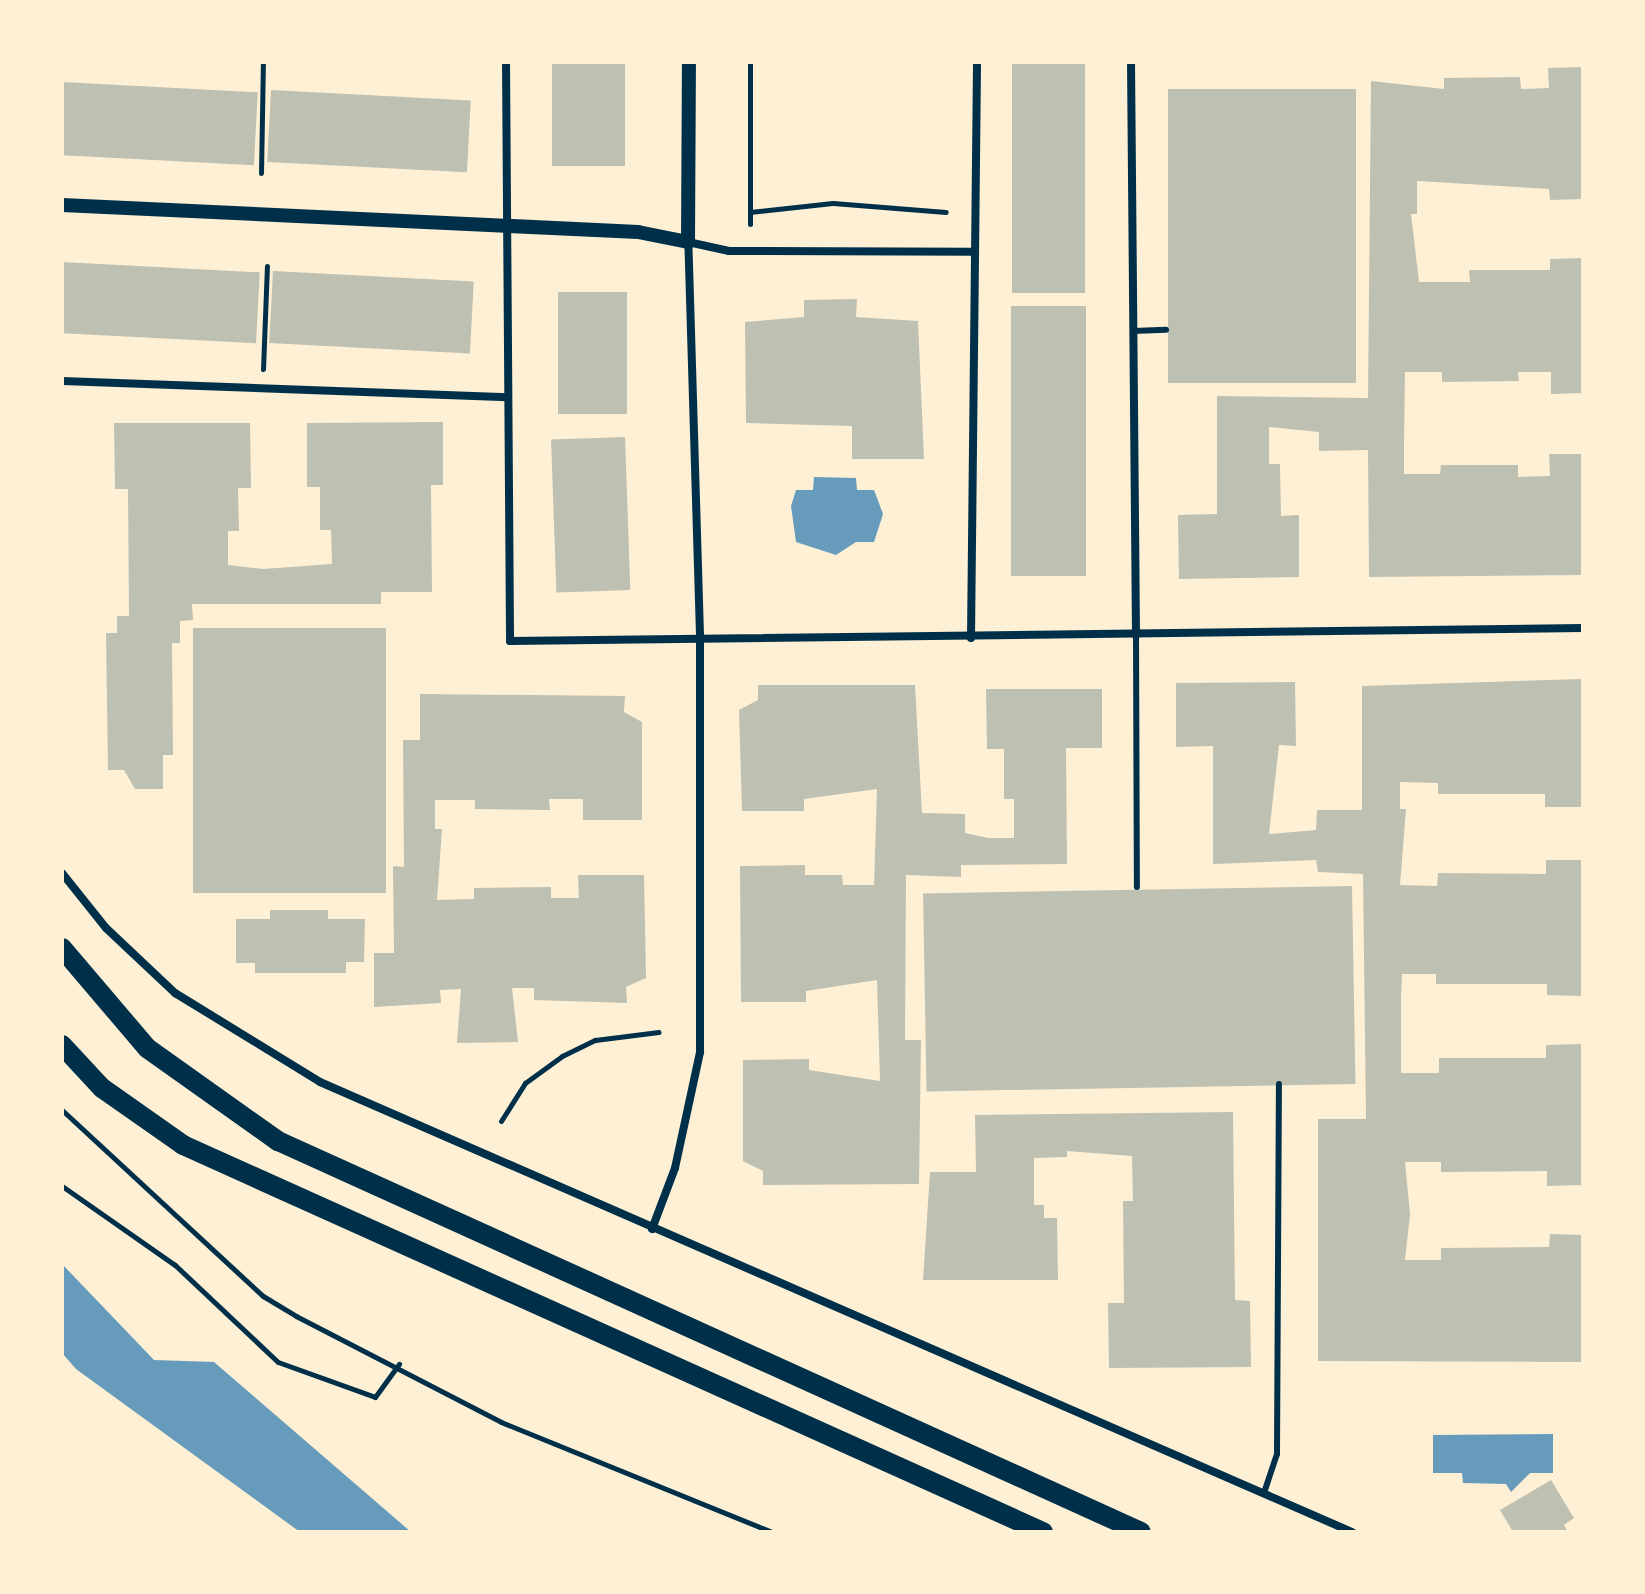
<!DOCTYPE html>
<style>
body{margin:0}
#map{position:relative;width:1645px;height:1594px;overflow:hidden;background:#fdf0d5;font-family:Montserrat,sans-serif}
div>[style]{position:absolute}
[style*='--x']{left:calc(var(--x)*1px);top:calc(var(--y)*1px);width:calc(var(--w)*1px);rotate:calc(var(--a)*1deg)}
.water>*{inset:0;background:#669bbc}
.building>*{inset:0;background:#bec0b2;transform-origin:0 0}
.path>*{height:5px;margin:-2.5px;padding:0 2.5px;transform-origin:2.5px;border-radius:2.5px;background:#003049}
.service>*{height:6px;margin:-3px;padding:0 3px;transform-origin:3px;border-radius:3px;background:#003049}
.minor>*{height:8px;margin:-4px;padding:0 4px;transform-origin:4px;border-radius:4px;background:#003049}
.tertiary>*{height:14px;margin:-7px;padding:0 7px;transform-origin:7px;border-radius:7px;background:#003049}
.primary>*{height:20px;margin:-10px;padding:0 10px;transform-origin:10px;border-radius:10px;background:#003049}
span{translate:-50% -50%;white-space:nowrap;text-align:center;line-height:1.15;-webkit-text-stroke:7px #fdf0d5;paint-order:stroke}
.frame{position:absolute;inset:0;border:64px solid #fdf0d5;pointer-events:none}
</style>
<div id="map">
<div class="water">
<i style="clip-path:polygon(814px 477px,856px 478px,857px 490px,874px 490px,883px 514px,874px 542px,856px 542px,836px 555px,796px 542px,791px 506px,796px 490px,813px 490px)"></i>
<i style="clip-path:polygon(62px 1264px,154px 1360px,214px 1362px,411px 1532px,300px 1532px,76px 1369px,62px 1353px)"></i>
<i style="clip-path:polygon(1553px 1434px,1553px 1473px,1530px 1473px,1511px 1492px,1506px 1484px,1463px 1483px,1462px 1473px,1433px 1473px,1433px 1435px)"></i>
</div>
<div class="building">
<i style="left:552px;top:62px;width:73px;height:104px"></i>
<i style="left:1012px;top:62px;width:73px;height:231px"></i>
<i style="clip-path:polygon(1583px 67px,1583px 199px,1550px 200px,1549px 189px,1417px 181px,1417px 214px,1411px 214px,1419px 282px,1470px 282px,1469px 270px,1550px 270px,1550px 259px,1583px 258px,1583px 393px,1551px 394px,1551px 372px,1518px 372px,1519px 381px,1442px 382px,1442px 372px,1405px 372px,1404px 446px,1404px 474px,1440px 474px,1441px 465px,1518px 465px,1518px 477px,1550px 476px,1549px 454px,1583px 454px,1583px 575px,1369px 577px,1368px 450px,1319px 451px,1319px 432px,1269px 427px,1269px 464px,1280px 464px,1281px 516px,1299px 515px,1299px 577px,1179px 579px,1178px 515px,1217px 514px,1217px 396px,1368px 398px,1371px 81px,1444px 89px,1444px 78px,1520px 77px,1521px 89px,1549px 88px,1548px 68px)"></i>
<i style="left:62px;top:82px;width:196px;height:73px;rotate:3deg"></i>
<i style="left:1356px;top:89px;width:294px;height:188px;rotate:90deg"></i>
<i style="left:271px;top:90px;width:200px;height:72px;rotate:3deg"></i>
<i style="left:62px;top:262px;width:198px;height:71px;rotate:3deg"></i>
<i style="left:273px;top:271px;width:201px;height:72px;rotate:3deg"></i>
<i style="left:627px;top:292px;width:122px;height:69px;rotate:90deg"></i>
<i style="clip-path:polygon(857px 299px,856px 317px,918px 321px,924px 459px,852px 459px,852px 426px,746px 423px,745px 322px,804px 317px,804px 300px)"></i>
<i style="left:1011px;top:306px;width:75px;height:270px"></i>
<i style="clip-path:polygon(443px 422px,443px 485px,431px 485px,432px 592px,381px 592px,381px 604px,192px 604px,193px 620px,180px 621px,180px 643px,172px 643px,173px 755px,163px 755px,163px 789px,135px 789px,124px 770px,108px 770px,106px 633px,117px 633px,117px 616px,129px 616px,128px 489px,115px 489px,114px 423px,250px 423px,251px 488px,238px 488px,239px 531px,228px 531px,228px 565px,263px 569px,332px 564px,331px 530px,320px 530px,320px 487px,307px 487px,307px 423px)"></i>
<i style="left:625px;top:437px;width:153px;height:74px;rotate:88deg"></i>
<i style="left:193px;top:628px;width:193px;height:265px"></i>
<i style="clip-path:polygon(1583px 679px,1583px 807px,1545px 807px,1545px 794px,1438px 794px,1438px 783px,1400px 782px,1400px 809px,1406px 809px,1400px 885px,1437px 886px,1438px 873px,1546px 874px,1546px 860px,1583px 860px,1583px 996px,1547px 995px,1547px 984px,1436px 984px,1436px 974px,1402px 974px,1401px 998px,1401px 1073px,1439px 1073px,1439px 1058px,1546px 1058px,1546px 1045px,1583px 1044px,1583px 1185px,1547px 1186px,1547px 1171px,1441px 1172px,1441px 1162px,1405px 1162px,1410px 1214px,1405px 1260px,1441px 1260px,1441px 1248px,1549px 1247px,1550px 1234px,1583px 1235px,1583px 1362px,1318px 1361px,1318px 1119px,1366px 1119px,1363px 874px,1318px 872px,1316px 860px,1213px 864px,1213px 746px,1176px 747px,1176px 683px,1295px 682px,1296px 746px,1279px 745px,1269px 834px,1316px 830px,1317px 810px,1362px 810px,1362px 686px)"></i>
<i style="clip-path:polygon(758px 685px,915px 685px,922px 813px,965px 814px,965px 833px,988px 838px,1014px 838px,1014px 799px,1004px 799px,1004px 749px,987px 749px,986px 689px,1102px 689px,1102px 748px,1066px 748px,1067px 864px,961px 865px,961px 877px,906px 875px,905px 1040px,921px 1040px,919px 1184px,763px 1185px,763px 1171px,743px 1161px,743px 1060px,809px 1059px,809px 1070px,880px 1081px,877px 980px,806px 991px,806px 1002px,741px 1002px,740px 866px,805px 865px,805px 875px,842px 875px,843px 885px,874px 885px,877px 789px,804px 799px,804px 811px,742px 811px,739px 710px,758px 700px)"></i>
<i style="clip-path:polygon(420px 694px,625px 696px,624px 712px,642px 722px,642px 820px,583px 820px,583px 799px,549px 799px,550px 810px,475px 809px,475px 800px,435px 800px,435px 829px,442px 829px,437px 900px,474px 899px,474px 888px,551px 887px,551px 898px,579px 898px,578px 875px,644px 875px,646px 978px,626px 987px,627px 1003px,534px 1000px,534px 988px,512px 988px,518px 1042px,457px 1043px,461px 989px,440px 990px,441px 1003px,374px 1007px,374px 953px,394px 953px,393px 866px,404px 867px,403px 740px,420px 740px)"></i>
<i style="left:1352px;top:886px;width:198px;height:429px;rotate:89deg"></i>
<i style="clip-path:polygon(270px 910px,328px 910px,328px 919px,365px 919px,364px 962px,346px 962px,346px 973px,255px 973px,255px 963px,236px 963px,236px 919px,270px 919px)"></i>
<i style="clip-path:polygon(1233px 1112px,1235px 1300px,1250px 1301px,1251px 1367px,1109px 1368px,1108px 1303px,1124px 1303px,1123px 1201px,1133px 1201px,1132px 1156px,1067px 1151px,1067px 1157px,1034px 1158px,1034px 1205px,1044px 1205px,1044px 1218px,1057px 1218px,1058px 1280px,923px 1280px,930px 1172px,976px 1172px,975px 1115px)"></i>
<i style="clip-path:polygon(1551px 1480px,1574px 1518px,1564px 1525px,1568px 1532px,1513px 1532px,1500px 1510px)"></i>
</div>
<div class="path">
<i style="--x:750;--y:62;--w:162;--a:90"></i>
<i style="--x:261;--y:173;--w:111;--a:-89"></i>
<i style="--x:750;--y:212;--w:83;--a:-6.2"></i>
<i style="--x:833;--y:203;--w:113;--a:4.6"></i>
<i style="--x:263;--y:369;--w:103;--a:-87.8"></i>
<i style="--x:62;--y:1110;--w:274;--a:42.8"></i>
<i style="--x:263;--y:1296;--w:39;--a:31"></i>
<i style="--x:296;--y:1316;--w:231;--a:27.3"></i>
<i style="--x:501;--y:1422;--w:292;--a:22.1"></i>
<i style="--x:501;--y:1121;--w:45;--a:-57.7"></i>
<i style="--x:525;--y:1083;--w:46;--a:-36.1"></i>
<i style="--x:562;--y:1056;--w:37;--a:-26"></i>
<i style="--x:595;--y:1040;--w:64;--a:-7.1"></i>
<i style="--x:62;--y:1186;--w:138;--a:35"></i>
<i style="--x:175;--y:1265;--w:141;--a:43.3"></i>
<i style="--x:278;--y:1362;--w:103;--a:19.8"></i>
<i style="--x:375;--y:1397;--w:41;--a:-54"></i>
</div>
<div class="service">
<i style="--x:1133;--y:331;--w:33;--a:-2"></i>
<i style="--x:1136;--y:635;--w:252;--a:89.8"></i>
<i style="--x:1264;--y:1493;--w:41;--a:-71.6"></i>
<i style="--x:1277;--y:1454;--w:370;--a:-89.7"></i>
</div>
<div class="minor">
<i style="--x:506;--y:62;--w:579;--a:89.6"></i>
<i style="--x:510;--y:641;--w:1073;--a:-0.69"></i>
<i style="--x:1131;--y:62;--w:573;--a:89.5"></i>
<i style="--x:62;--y:381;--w:446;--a:2.1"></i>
<i style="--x:971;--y:638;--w:576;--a:-89.4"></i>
<i style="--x:62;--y:873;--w:70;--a:51.3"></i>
<i style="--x:106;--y:928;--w:95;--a:43.3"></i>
<i style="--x:175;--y:993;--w:170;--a:31.5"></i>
<i style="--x:320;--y:1082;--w:1126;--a:23.56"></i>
<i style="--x:652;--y:1229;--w:65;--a:-69.3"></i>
<i style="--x:675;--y:1168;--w:119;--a:-77.8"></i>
<i style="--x:700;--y:1052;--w:417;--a:-90"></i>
<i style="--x:700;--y:635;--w:393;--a:-91.7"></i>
<i style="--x:688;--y:242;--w:42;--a:12.4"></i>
<i style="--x:729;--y:251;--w:244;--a:0.2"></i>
</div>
<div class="tertiary">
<i style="--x:62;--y:205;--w:577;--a:2.68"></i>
<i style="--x:638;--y:232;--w:51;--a:11.3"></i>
<i style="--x:688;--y:242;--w:180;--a:-89.7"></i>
</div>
<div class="primary">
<i style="--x:62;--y:948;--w:131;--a:49.6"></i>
<i style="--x:147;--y:1048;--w:161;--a:35.4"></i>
<i style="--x:278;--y:1141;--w:947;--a:24.37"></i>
<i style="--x:62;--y:1045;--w:59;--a:47.1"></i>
<i style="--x:102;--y:1088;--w:99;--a:35.1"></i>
<i style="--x:183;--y:1145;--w:943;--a:24.23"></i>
</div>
<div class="frame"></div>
</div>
